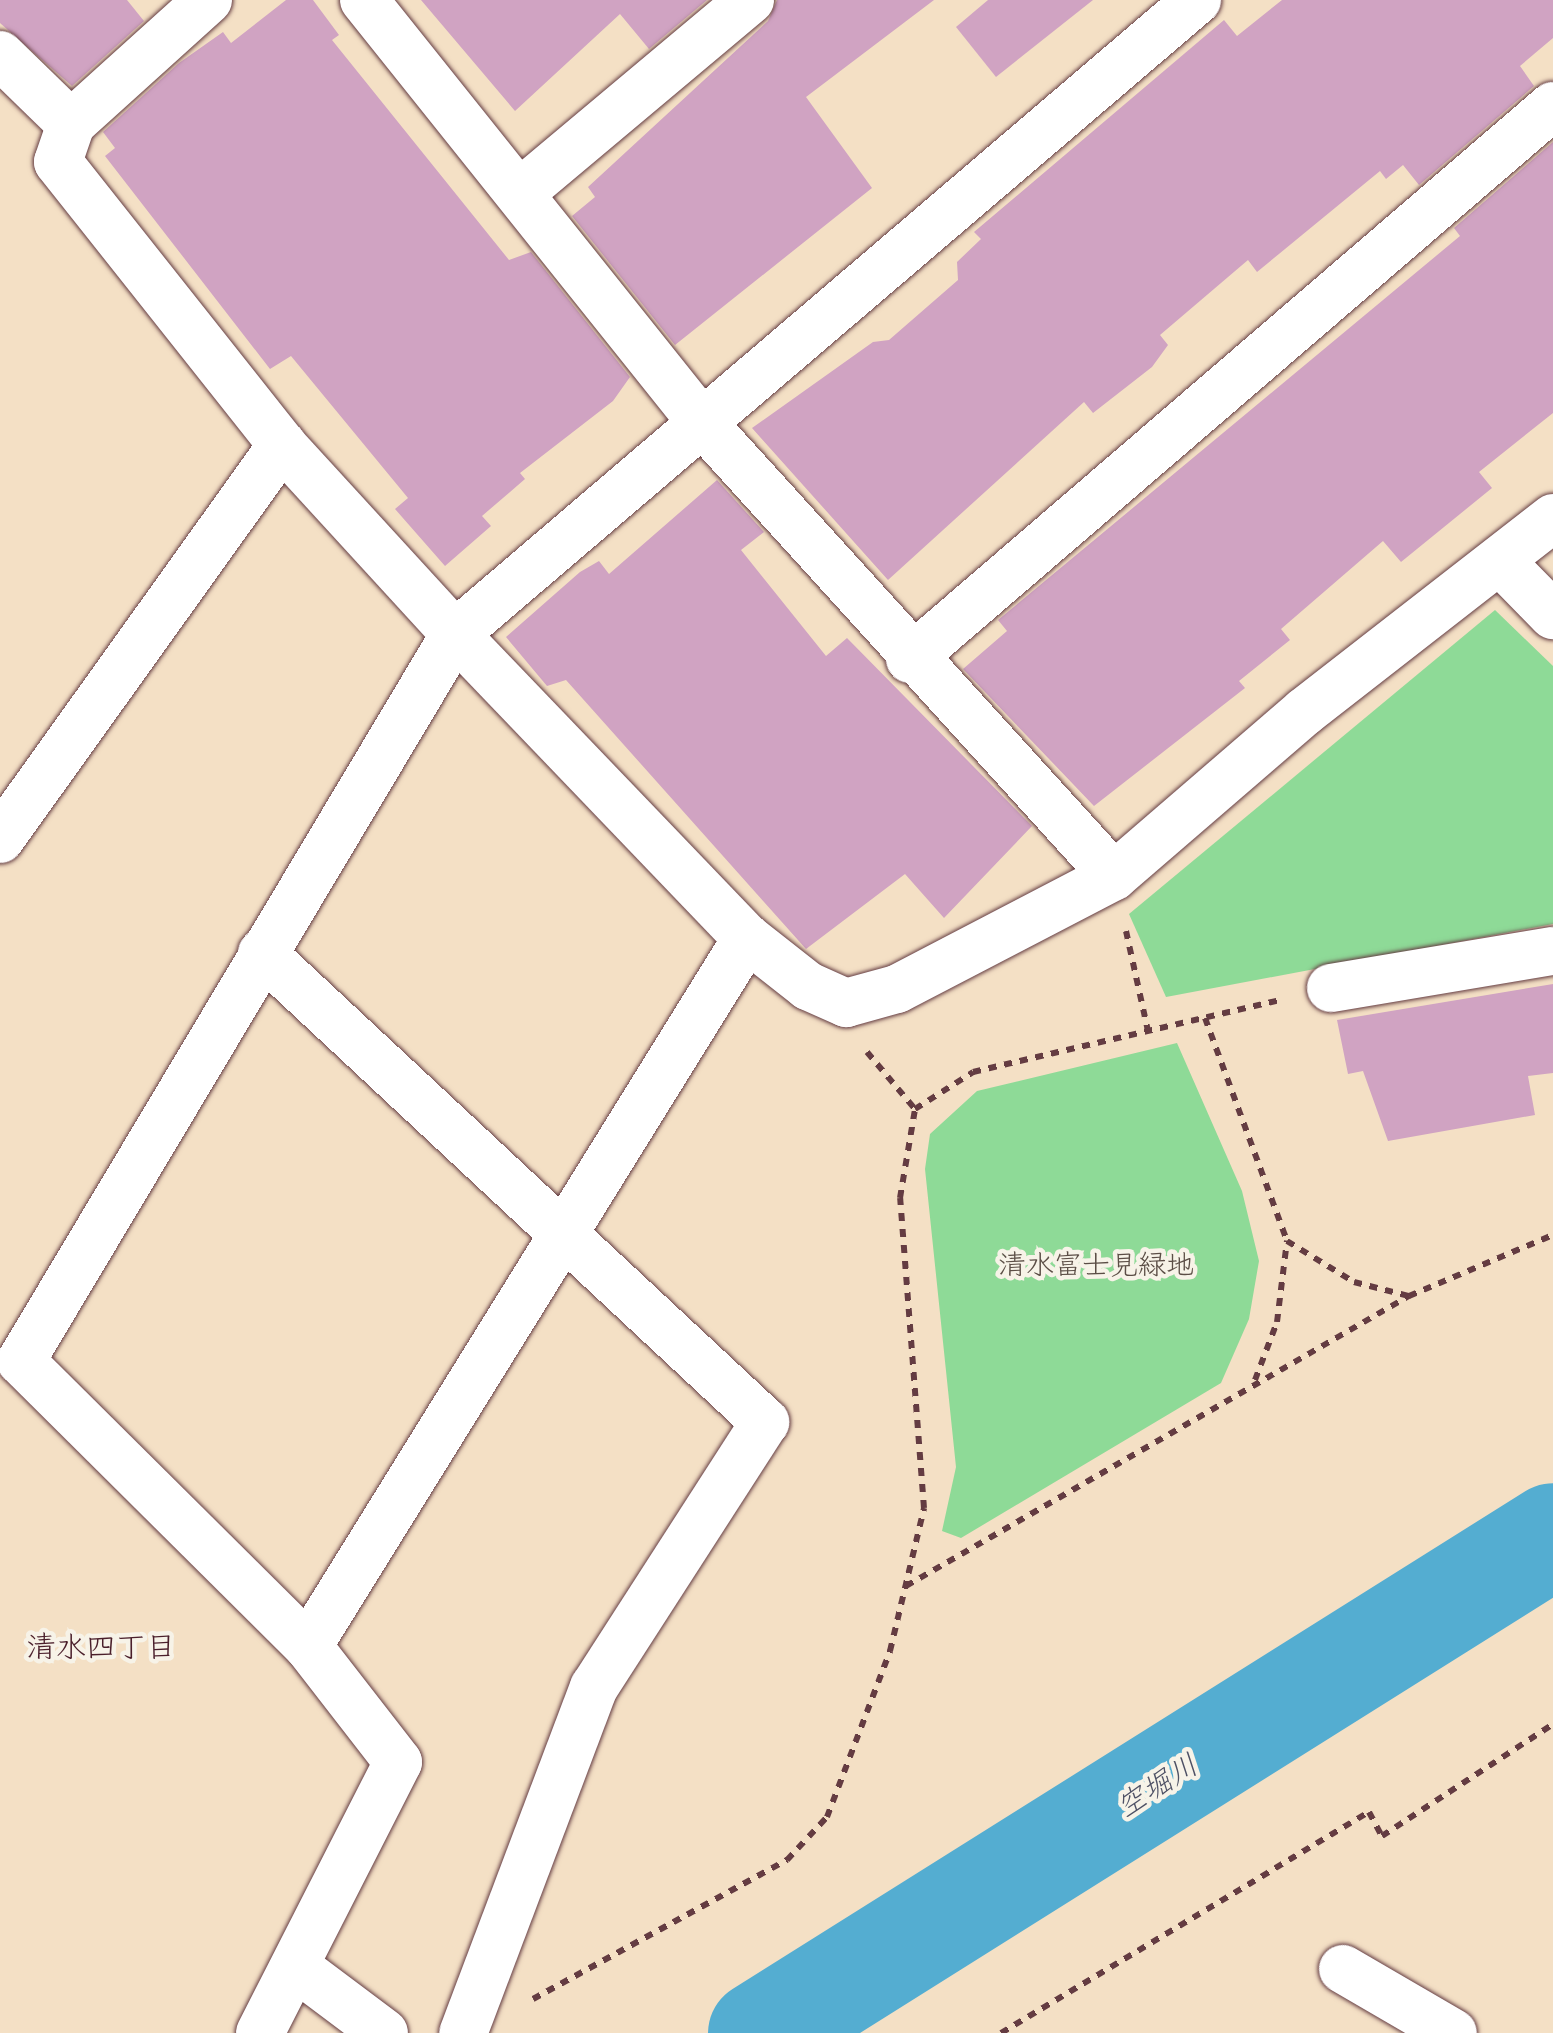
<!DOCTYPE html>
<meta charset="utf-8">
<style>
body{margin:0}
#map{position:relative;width:1553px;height:2033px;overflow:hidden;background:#f4e0c5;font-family:"Playpen Sans","Klee One",sans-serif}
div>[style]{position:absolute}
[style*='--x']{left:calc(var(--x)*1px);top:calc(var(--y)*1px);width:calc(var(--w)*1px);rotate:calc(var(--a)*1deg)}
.green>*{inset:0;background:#8eda97}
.river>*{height:105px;margin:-52.5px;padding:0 52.5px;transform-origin:52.5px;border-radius:52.5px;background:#54add1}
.building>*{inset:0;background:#d0a3c2}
.path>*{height:6px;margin-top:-3px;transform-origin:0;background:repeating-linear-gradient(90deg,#643c42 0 8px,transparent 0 16px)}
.roads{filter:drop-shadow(0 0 2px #643c42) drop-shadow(0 0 2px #643c42)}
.minor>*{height:48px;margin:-24px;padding:0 24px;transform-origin:24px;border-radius:24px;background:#fff}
span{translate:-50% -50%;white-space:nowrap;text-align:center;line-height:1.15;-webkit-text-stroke:9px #f7f3e8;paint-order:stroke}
.park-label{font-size:28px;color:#5b4e46}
.neighbourhood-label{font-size:30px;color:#4a1f2b}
.water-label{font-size:30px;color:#4e5165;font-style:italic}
</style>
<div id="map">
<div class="green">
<i style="clip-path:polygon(1495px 610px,1553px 666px,1553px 924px,1166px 997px,1129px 914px)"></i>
<i style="clip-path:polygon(1177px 1043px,1242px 1191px,1259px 1261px,1249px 1319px,1221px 1383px,961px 1538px,942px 1531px,956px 1467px,925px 1169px,930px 1134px,977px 1091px)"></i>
</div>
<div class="river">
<i style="--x:760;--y:2033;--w:936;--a:-32.13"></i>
</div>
<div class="building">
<i style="clip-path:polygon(0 0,127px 0,144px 21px,72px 86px,0 23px)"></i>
<i style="clip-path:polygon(286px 0,313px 0,339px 35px,332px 40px,509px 260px,531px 252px,630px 377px,613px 401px,520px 473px,525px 479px,482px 516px,491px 526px,445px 566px,395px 509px,408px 498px,291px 356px,270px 369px,105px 156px,115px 148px,103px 132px,179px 63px,223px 32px,231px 43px)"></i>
<i style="clip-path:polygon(421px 0,707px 0,649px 49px,620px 14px,515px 111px)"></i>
<i style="clip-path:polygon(777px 0,934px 0,806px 97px,872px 188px,675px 345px,572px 216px,595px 197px,588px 187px,768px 21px)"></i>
<i style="clip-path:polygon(988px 0,1093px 0,996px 77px,956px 27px)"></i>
<i style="clip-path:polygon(1282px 0,1553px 0,1553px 38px,1520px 66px,1534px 86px,1419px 185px,1403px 165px,1386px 179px,1380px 171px,1257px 272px,1248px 260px,1160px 335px,1168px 345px,1152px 367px,1093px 413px,1084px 402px,888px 580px,752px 428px,873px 342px,889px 340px,958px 280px,957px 262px,981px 239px,974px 232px,1224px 20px,1237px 36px)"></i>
<i style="clip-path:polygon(1553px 142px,1553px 413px,1479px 472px,1492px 488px,1401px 562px,1383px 541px,1281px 629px,1290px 640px,1239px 681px,1245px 688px,1094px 806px,963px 669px,1007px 631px,998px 620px,1460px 236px,1454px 228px)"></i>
<i style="clip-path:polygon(717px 480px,764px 532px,741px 550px,826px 656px,847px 638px,1032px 826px,944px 918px,905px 874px,806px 949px,566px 680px,547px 686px,506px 637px,580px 572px,599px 561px,609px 574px)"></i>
<i style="clip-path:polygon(1553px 984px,1553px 1073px,1528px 1076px,1535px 1115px,1388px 1141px,1363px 1071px,1348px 1074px,1337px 1020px)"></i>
</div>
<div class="path">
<i style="--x:1126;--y:931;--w:102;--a:77.6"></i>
<i style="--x:1205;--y:1018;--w:238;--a:69.8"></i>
<i style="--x:1287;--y:1241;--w:79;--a:31.5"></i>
<i style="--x:1354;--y:1282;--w:57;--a:14.3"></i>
<i style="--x:1409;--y:1296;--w:156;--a:-23"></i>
<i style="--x:867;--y:1052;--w:75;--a:49.9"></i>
<i style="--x:1255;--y:1380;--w:62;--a:-69.2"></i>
<i style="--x:1277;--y:1322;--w:82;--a:-83"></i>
<i style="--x:906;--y:1586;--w:581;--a:-29.97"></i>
<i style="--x:533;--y:1999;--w:290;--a:-28.7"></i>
<i style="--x:787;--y:1860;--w:59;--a:-47.1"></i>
<i style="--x:827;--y:1817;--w:178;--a:-69.2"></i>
<i style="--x:890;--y:1651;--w:147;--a:-76.6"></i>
<i style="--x:924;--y:1508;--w:311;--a:-94.4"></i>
<i style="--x:900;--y:1198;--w:90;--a:-80.4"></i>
<i style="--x:915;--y:1109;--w:69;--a:-32.5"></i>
<i style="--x:973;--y:1072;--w:314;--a:-13.2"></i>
<i style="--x:1001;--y:2033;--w:429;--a:-31"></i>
<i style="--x:1369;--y:1812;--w:27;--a:62"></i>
<i style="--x:1382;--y:1836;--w:204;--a:-33.2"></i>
</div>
<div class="roads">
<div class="minor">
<i style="--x:208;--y:0;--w:185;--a:137.9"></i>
<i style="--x:71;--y:124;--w:40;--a:108.9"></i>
<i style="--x:58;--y:162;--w:361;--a:51.6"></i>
<i style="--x:282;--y:445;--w:256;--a:47.5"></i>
<i style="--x:455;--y:634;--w:422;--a:46.2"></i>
<i style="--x:747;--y:938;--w:78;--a:38.2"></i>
<i style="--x:808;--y:986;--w:42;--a:24.1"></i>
<i style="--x:846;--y:1003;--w:53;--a:-15.4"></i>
<i style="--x:897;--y:989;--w:245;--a:-27.5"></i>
<i style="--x:1114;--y:876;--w:251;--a:-40.8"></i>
<i style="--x:1304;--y:712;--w:316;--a:-37.9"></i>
<i style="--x:364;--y:0;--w:536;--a:51.36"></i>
<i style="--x:699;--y:419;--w:617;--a:47.76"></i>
<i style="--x:0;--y:55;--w:99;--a:44.2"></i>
<i style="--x:521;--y:192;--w:299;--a:-40"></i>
<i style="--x:1502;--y:563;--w:73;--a:45.6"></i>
<i style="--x:910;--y:659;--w:848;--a:-40.7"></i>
<i style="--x:0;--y:839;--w:485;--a:-54.4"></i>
<i style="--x:262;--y:953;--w:688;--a:43"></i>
<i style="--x:765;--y:1422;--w:315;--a:122.8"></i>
<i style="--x:594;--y:1687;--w:370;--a:110.7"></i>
<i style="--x:1331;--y:988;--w:225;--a:-9.5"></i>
<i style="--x:308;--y:1646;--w:833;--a:-58.2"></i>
<i style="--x:1343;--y:1969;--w:127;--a:30.2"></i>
<i style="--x:300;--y:1970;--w:105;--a:36.9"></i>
<i style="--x:260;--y:2033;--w:304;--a:-63"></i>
<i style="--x:398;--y:1762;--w:147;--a:-127.8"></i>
<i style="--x:308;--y:1646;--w:404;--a:-135.2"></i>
<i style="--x:21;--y:1361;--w:847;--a:-59.16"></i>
<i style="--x:455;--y:634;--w:976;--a:-40.51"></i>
</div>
</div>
<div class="park-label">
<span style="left:1096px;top:1263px">清水富士見緑地</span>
</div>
<div class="neighbourhood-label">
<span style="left:101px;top:1645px">清水四丁目</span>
</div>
<div class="water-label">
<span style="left:1156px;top:1784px;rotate:-32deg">空堀川</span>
</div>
</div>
